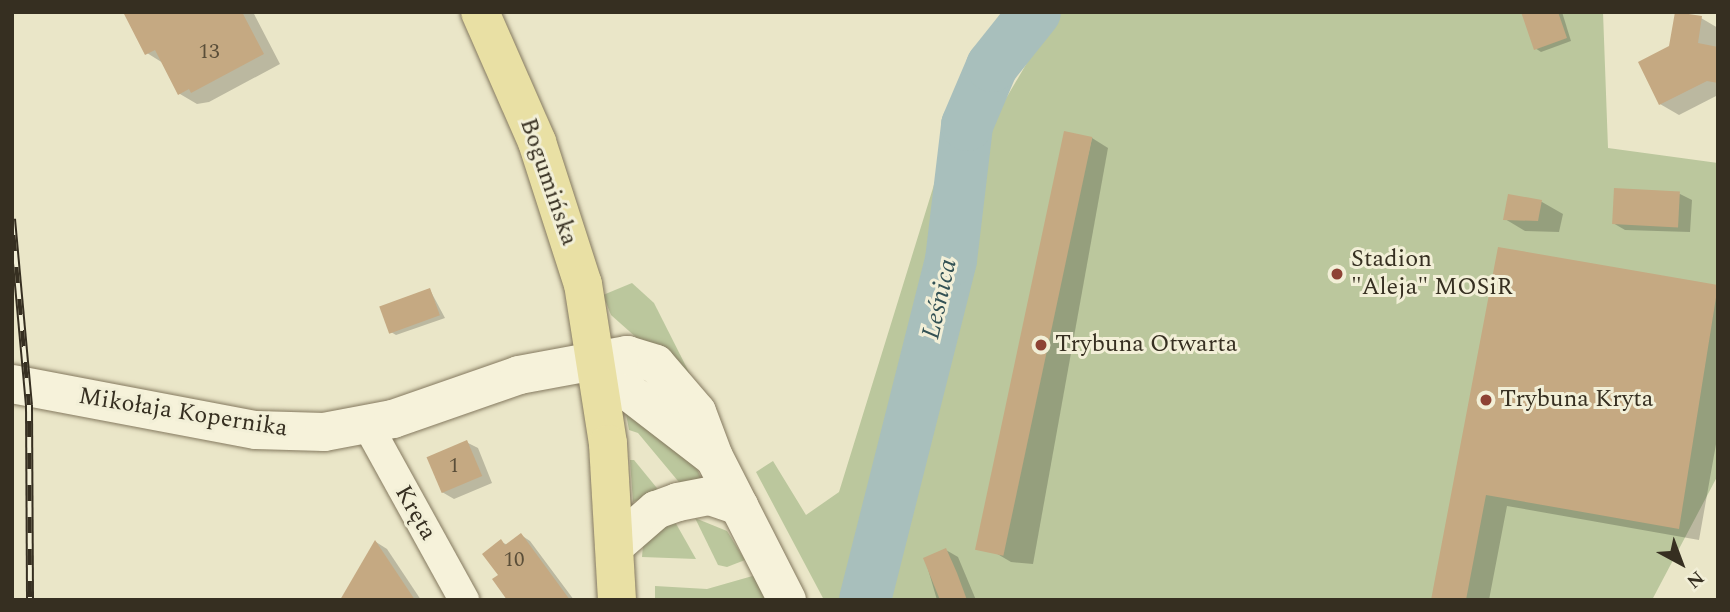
<!DOCTYPE html>
<meta charset="utf-8">
<style>
body{margin:0}
#map{position:relative;width:1730px;height:612px;overflow:hidden;background:#eae6c8;font-family:Spectral,serif}
div>[style]{position:absolute}
[style*='--x']{left:calc(var(--x)*1px);top:calc(var(--y)*1px);width:calc(var(--w)*1px);rotate:calc(var(--a)*1deg)}
.green>*{inset:0;background:#bbc79d}
.shadow>*{inset:0;background:#0003}
.river>*{height:52px;margin:-26px;padding:0 26px;transform-origin:26px;border-radius:26px;background:#a8bfbc}
.building>*{inset:0;background:#c5a982;transform-origin:0 0}
.roads{filter:drop-shadow(0 0 2px #84795f) drop-shadow(0 0 2px #84795f)}
.street>*{height:30px;margin:-15px;padding:0 15px;transform-origin:15px;border-radius:15px;background:#f6f2da}
.secondary>*{height:38px;margin:-19px;padding:0 19px;transform-origin:19px;border-radius:19px;background:#f6f2da}
.primary>*{height:38px;margin:-19px;padding:0 19px;transform-origin:19px;border-radius:19px;background:#e9e0a4}
.rail>*{height:8px;margin-top:-4px;transform-origin:0;background:repeating-linear-gradient(90deg,#f2efd7 0 16px,#362f21 0 32px);box-sizing:border-box;border-block:2px solid #362f21}
.dots>*{width:19px;height:19px;translate:-50% -50%;box-sizing:border-box;border:4px solid #f2efd7;border-radius:50%}
span{translate:-50% -50%;white-space:nowrap;text-align:center;line-height:1.15;-webkit-text-stroke:6px #f2efd7;paint-order:stroke}
.number-label{font-size:21px;color:#5a4e39}
.number-label span{-webkit-text-stroke-width:0}
.street-label{font-size:24px;color:#362f21}
.poi-label{font-size:24px;color:#362f21}
.left{translate:0 -50%;text-align:left}
.water-label{font-size:26px;color:#325154;font-style:italic}
.frame{position:absolute;inset:0;border:14px solid #362f21;pointer-events:none}
.north{position:absolute;left:1646px;top:528px;width:70px;height:70px;-webkit-text-stroke:5px #f2efd7;paint-order:stroke;rotate:139deg;font-size:19px;font-weight:700;line-height:28px;text-align:center;color:#362f21}
.north::after{content:'';display:block;margin:auto;width:24px;height:32px;background:#362f21;clip-path:polygon(50% 0,100% 100%,50% 72%,0 100%)}
</style>
<div id="map">
<div class="green">
<i style="clip-path:polygon(1017px 12px,1052px 12px,987px 124px,945px 309px,870px 600px,824px 600px,756px 472px,773px 461px,806px 515px,839px 492px,937px 175px,979px 66px)"></i>
<i style="clip-path:polygon(1057px 12px,1603px 12px,1608px 148px,1718px 163px,1718px 475px,1652px 600px,877px 600px,940px 358px,974px 189px,998px 112px)"></i>
<i style="clip-path:polygon(632px 283px,654px 303px,700px 394px,611px 315px,603px 295px)"></i>
<i style="clip-path:polygon(625px 408px,695px 464px,703px 483px,683px 487px,638px 433px,629px 430px)"></i>
<i style="clip-path:polygon(630px 460px,634px 460px,661px 493px,633px 502px)"></i>
<i style="clip-path:polygon(695px 518px,727px 531px,745px 560px,727px 567px,718px 565px)"></i>
<i style="clip-path:polygon(674px 520px,696px 559px,642px 557px,643px 545px)"></i>
<i style="clip-path:polygon(756px 575px,768px 600px,655px 600px,655px 586px,707px 589px)"></i>
</div>
<div class="shadow">
<i style="clip-path:polygon(125px 12px,253px 12px,280px 64px,209px 102px,197px 104px,180px 94px,163px 63px,147px 53px)"></i>
<i style="clip-path:polygon(1523px 12px,1562px 12px,1571px 41px,1541px 52px,1535px 48px)"></i>
<i style="clip-path:polygon(1701px 18px,1718px 28px,1718px 95px,1679px 115px,1660px 104px,1671px 47px)"></i>
<i style="clip-path:polygon(1092px 138px,1108px 148px,1033px 564px,1011px 562px,994px 552px)"></i>
<i style="clip-path:polygon(1680px 194px,1692px 200px,1690px 232px,1625px 230px,1613px 223px)"></i>
<i style="clip-path:polygon(1509px 196px,1542px 202px,1563px 214px,1559px 232px,1525px 231px,1505px 219px)"></i>
<i style="clip-path:polygon(1499px 249px,1718px 287px,1718px 433px,1699px 540px,1507px 506px,1489px 600px,1432px 600px)"></i>
<i style="clip-path:polygon(430px 290px,445px 318px,396px 335px,391px 332px)"></i>
<i style="clip-path:polygon(466px 442px,478px 448px,492px 483px,454px 499px,442px 492px)"></i>
<i style="clip-path:polygon(521px 535px,530px 541px,574px 600px,526px 600px,501px 542px,508px 545px)"></i>
<i style="clip-path:polygon(376px 542px,387px 549px,421px 600px,353px 600px)"></i>
<i style="clip-path:polygon(946px 550px,958px 557px,976px 600px,937px 600px,925px 559px)"></i>
</div>
<div class="river">
<i style="--x:865;--y:600;--w:351;--a:-75.8"></i>
<i style="--x:951;--y:260;--w:136;--a:-83.2"></i>
<i style="--x:967;--y:125;--w:64;--a:-67"></i>
<i style="--x:992;--y:66;--w:69;--a:-51.5"></i>
</div>
<div class="building">
<i style="clip-path:polygon(123px 12px,242px 12px,264px 54px,191px 93px,189px 89px,178px 95px,155px 50px,145px 55px)"></i>
<i style="clip-path:polygon(1521px 12px,1558px 12px,1567px 38px,1534px 50px)"></i>
<i style="clip-path:polygon(1675px 12px,1702px 16px,1698px 43px,1718px 47px,1718px 83px,1707px 81px,1659px 105px,1638px 62px,1669px 46px)"></i>
<i style="left:1064px;top:131px;width:29px;height:428px;rotate:12deg"></i>
<i style="left:1614px;top:188px;width:66px;height:36px;rotate:3deg"></i>
<i style="clip-path:polygon(1508px 194px,1542px 200px,1538px 221px,1503px 220px)"></i>
<i style="clip-path:polygon(1498px 247px,1718px 285px,1679px 529px,1486px 495px,1466px 600px,1431px 600px)"></i>
<i style="left:430px;top:288px;width:29px;height:54px;rotate:70deg"></i>
<i style="left:467px;top:440px;width:39px;height:44px;rotate:67deg"></i>
<i style="clip-path:polygon(521px 533px,570px 600px,507px 600px,492px 579px,498px 575px,482px 554px,501px 539px,505px 545px)"></i>
<i style="clip-path:polygon(375px 540px,415px 600px,340px 600px)"></i>
<i style="clip-path:polygon(946px 548px,957px 573px,967px 600px,940px 600px,923px 558px)"></i>
</div>
<div class="roads">
<div class="street">
<i style="--x:368;--y:426;--w:199;--a:61.1"></i>
</div>
<div class="secondary">
<i style="--x:596;--y:358;--w:38;--a:48"></i>
<i style="--x:621;--y:386;--w:115;--a:37.6"></i>
<i style="--x:12;--y:384;--w:248;--a:10.7"></i>
<i style="--x:256;--y:430;--w:68;--a:1.7"></i>
<i style="--x:324;--y:432;--w:70;--a:-10.7"></i>
<i style="--x:393;--y:419;--w:133;--a:-19.2"></i>
<i style="--x:519;--y:375;--w:110;--a:-10.5"></i>
<i style="--x:627;--y:355;--w:30;--a:17"></i>
<i style="--x:656;--y:364;--w:63;--a:49.5"></i>
<i style="--x:697;--y:412;--w:48;--a:69.3"></i>
<i style="--x:714;--y:457;--w:161;--a:63"></i>
<i style="--x:617;--y:544;--w:52;--a:-41.1"></i>
<i style="--x:656;--y:510;--w:23;--a:-20"></i>
<i style="--x:678;--y:502;--w:33;--a:-11"></i>
<i style="--x:710;--y:496;--w:31;--a:19"></i>
</div>
<div class="primary">
<i style="--x:480;--y:12;--w:142;--a:66.3"></i>
<i style="--x:537;--y:142;--w:149;--a:72.1"></i>
<i style="--x:583;--y:284;--w:162;--a:81.1"></i>
<i style="--x:608;--y:444;--w:156;--a:86.7"></i>
</div>
</div>
<div class="rail">
<i style="--x:12;--y:219;--w:187;--a:84.8"></i>
<i style="--x:29;--y:405;--w:195;--a:89.7"></i>
</div>
<div class="dots">
<i style="left:1337px;top:274px;background:#8e4335"></i>
<i style="left:1041px;top:345px;background:#8e4335"></i>
<i style="left:1486px;top:400px;background:#8e4335"></i>
</div>
<div class="number-label">
<span style="left:209px;top:52px">13</span>
<span style="left:454px;top:466px">1</span>
<span style="left:514px;top:560px">10</span>
</div>
<div class="street-label">
<span style="left:548px;top:182px;rotate:71deg">Bogumińska</span>
<span style="left:183px;top:413px;rotate:9deg">Mikołaja Kopernika</span>
<span style="left:415px;top:513px;rotate:60deg">Kręta</span>
</div>
<div class="poi-label">
<span class="left" style="left:1351px;top:274px">Stadion<br>"Aleja" MOSiR</span>
<span class="left" style="left:1055px;top:345px">Trybuna Otwarta</span>
<span class="left" style="left:1500px;top:400px">Trybuna Kryta</span>
</div>
<div class="water-label">
<span style="left:940px;top:299px;rotate:-77deg">Leśnica</span>
</div>
<div class="frame"></div>
<div class="north">N</div>
</div>
